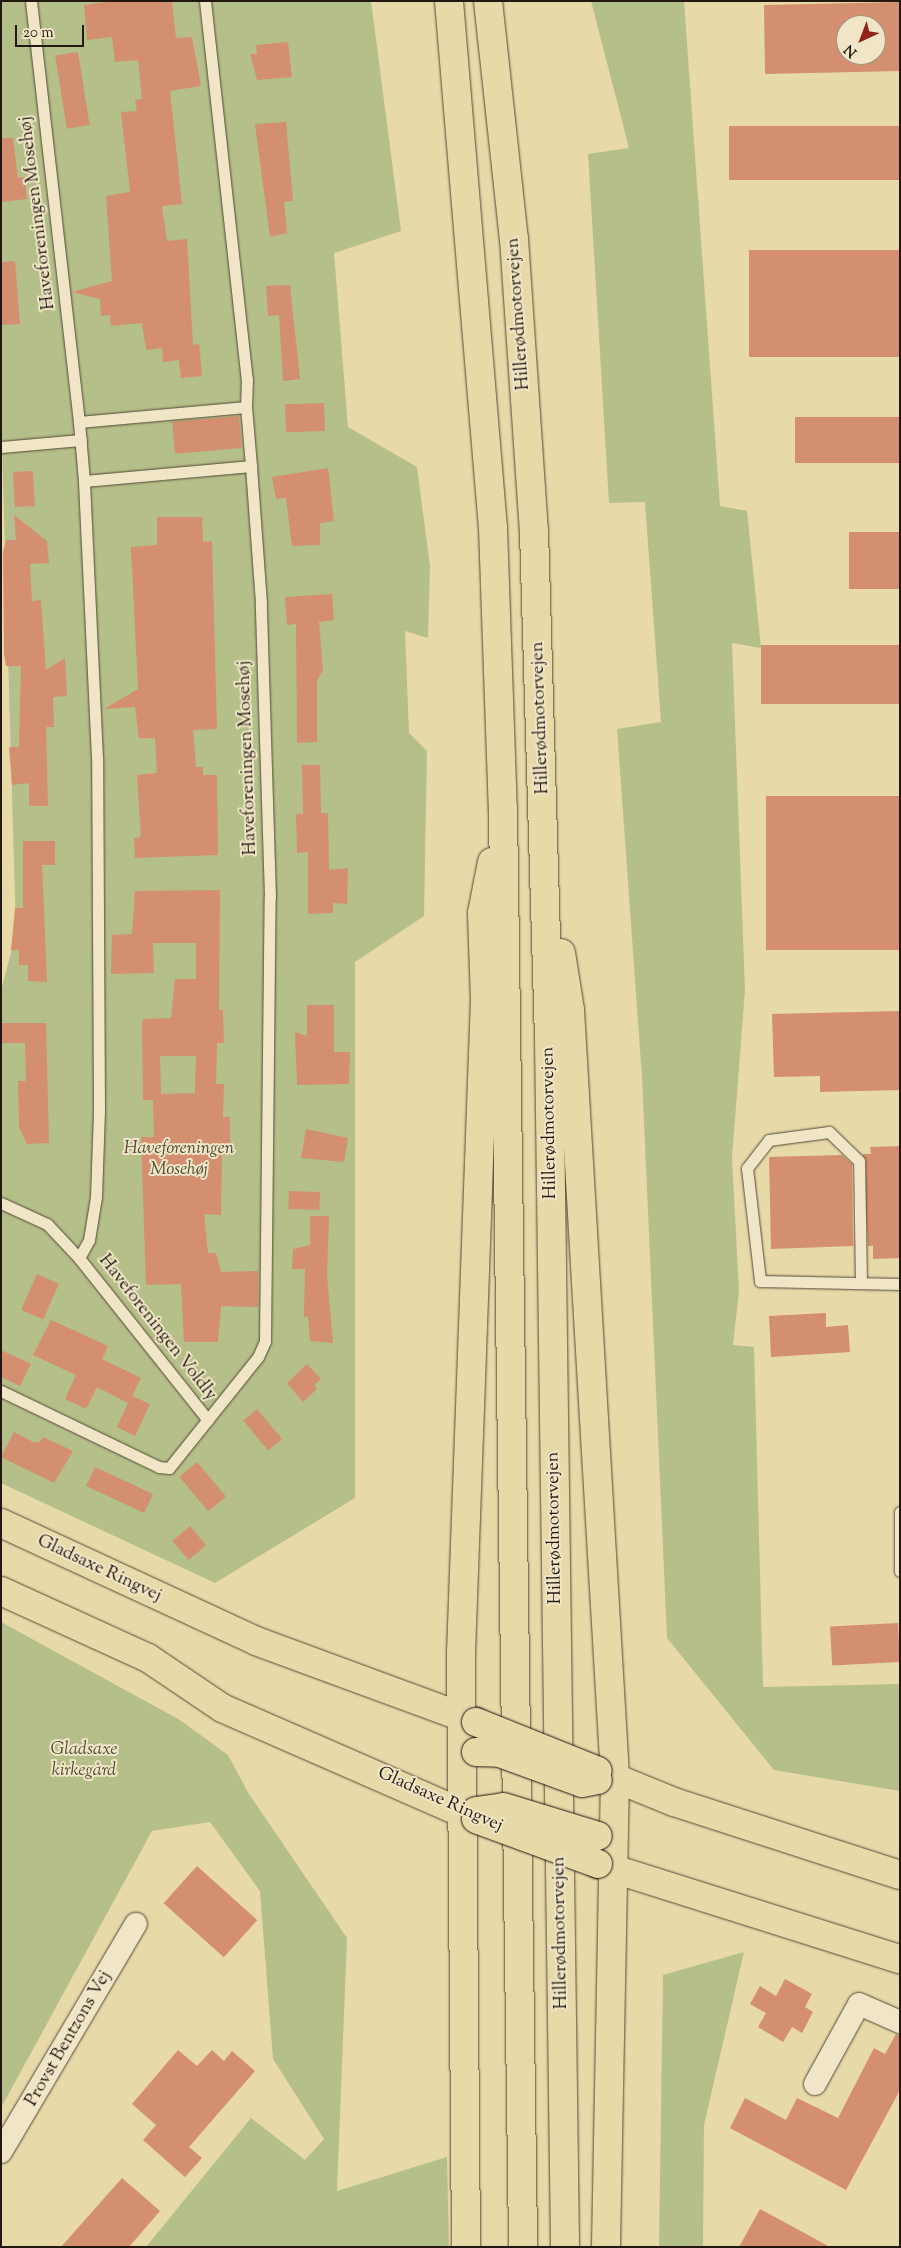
<!DOCTYPE html>
<meta charset="utf-8">
<style>
body{margin:0}
#map{position:relative;width:901px;height:2248px;overflow:hidden;background:#e8d9a9;font-family:"Sorts Mill Goudy",serif}
div>[style]{position:absolute}
[style*='--x']{left:calc(var(--x)*1px);top:calc(var(--y)*1px);width:calc(var(--w)*1px);rotate:calc(var(--a)*1deg)}
.green>*{inset:0;background:#b5bf89}
.building>*{inset:0;background:#d38f70;transform-origin:0 0}
.roads{filter:drop-shadow(0 0 1px #544837) drop-shadow(0 0 1px #544837)}
.lane>*{height:11px;margin:-5.5px;padding:0 5.5px;transform-origin:5.5px;border-radius:5.5px;background:#f0e6c7}
.street>*{height:22px;margin:-11px;padding:0 11px;transform-origin:11px;border-radius:11px;background:#f0e6c7}
.primary>*{height:28px;margin:-14px;padding:0 14px;transform-origin:14px;border-radius:14px;background:#e8d9a9}
.highway>*{height:28px;margin:-14px;padding:0 14px;transform-origin:14px;border-radius:14px;background:#e8d9a9}
.bridges{filter:drop-shadow(0 0 1px #231711) drop-shadow(0 0 1px #231711)}
.primary-bridge>*{height:28px;margin:-14px;padding:0 14px;transform-origin:14px;border-radius:14px;background:#e8d9a9}
.highway-bridge>*{height:28px;margin:-14px;padding:0 14px;transform-origin:14px;border-radius:14px;background:#e8d9a9}
span{translate:-50% -50%;white-space:nowrap;text-align:center;line-height:1.15;-webkit-text-stroke:4px #f0e6c7;paint-order:stroke}
.street-label{font-size:18px;color:#231711}
.park-label{font-size:18px;color:#4f4935;font-style:italic}
.frame{position:absolute;inset:0;border:2px solid #231711;pointer-events:none}
.north{position:absolute;left:836px;top:15px;width:50px;height:50px;box-sizing:border-box;background:#f0e6c7;border:1px solid #9e937e;border-radius:50%;rotate:223deg;font-size:14px;font-weight:700;line-height:20px;text-align:center;color:#231711}
.north::after{content:'';display:block;margin:auto;width:18px;height:22px;background:#8f2418;clip-path:polygon(50% 0,100% 100%,50% 72%,0 100%)}
.scale{position:absolute;left:15px;top:25px;width:69px;height:22px;box-sizing:border-box;border:2px solid #231711;border-top:0;padding-left:6px;font-size:15px;line-height:18px;white-space:nowrap;color:#231711;-webkit-text-stroke:4px #f0e6c7;paint-order:stroke}
</style>
<div id="map">
<div class="green">
<i style="clip-path:polygon(1px 1px,371px 1px,401px 231px,334px 253px,348px 427px,417px 467px,430px 566px,428px 638px,405px 631px,409px 733px,427px 751px,424px 916px,355px 962px,355px 1498px,215px 1583px,1px 1483px,1px 991px,16px 933px,1px 411px)"></i>
<i style="clip-path:polygon(591px 1px,684px 1px,720px 506px,747px 511px,761px 648px,732px 643px,745px 990px,732px 1158px,739px 1291px,733px 1345px,754px 1347px,763px 1687px,900px 1684px,900px 1791px,774px 1770px,667px 1638px,642px 1077px,617px 729px,661px 722px,645px 502px,609px 503px,588px 154px,629px 148px)"></i>
<i style="clip-path:polygon(1px 1622px,180px 1720px,228px 1755px,249px 1794px,347px 1938px,337px 2191px,447px 2157px,449px 2247px,146px 2247px,251px 2118px,305px 2160px,324px 2139px,273px 2059px,260px 1891px,210px 1822px,152px 1831px,1px 2108px)"></i>
<i style="clip-path:polygon(744px 1952px,704px 2125px,703px 2247px,659px 2247px,663px 1975px)"></i>
</div>
<div class="building">
<i style="clip-path:polygon(115px 1px,172px 1px,176px 38px,192px 37px,201px 86px,170px 91px,182px 204px,162px 206px,167px 241px,187px 239px,193px 345px,199px 344px,202px 376px,181px 378px,179px 360px,163px 362px,162px 348px,146px 350px,142px 323px,111px 326px,110px 315px,101px 316px,100px 299px,72px 292px,112px 281px,106px 196px,130px 192px,121px 112px,137px 111px,135px 100px,142px 99px,138px 60px,115px 62px,112px 37px,87px 40px,84px 5px)"></i>
<i style="clip-path:polygon(evenodd,900px 2px,900px 71px,765px 74px,764px 5px,900px 2px,846px 25px,876px 25px,876px 55px,846px 55px,846px 25px)"></i>
<i style="clip-path:polygon(288px 42px,292px 77px,257px 80px,250px 54px,257px 54px,256px 45px)"></i>
<i style="left:78px;top:52px;width:74px;height:23px;rotate:81deg"></i>
<i style="clip-path:polygon(286px 122px,293px 201px,284px 202px,287px 233px,270px 237px,255px 124px)"></i>
<i style="left:900px;top:126px;width:54px;height:171px;rotate:90deg"></i>
<i style="clip-path:polygon(1px 138px,13px 138px,18px 178px,25px 177px,27px 199px,1px 202px)"></i>
<i style="left:900px;top:250px;width:107px;height:151px;rotate:90deg"></i>
<i style="clip-path:polygon(15px 261px,20px 324px,1px 325px,1px 262px)"></i>
<i style="clip-path:polygon(290px 285px,300px 379px,283px 381px,279px 315px,268px 316px,266px 286px)"></i>
<i style="left:324px;top:403px;width:28px;height:39px;rotate:88deg"></i>
<i style="left:239px;top:416px;width:32px;height:67px;rotate:85deg"></i>
<i style="left:900px;top:417px;width:46px;height:105px;rotate:90deg"></i>
<i style="clip-path:polygon(328px 468px,334px 521px,320px 523px,320px 545px,292px 546px,286px 498px,276px 499px,272px 477px)"></i>
<i style="left:33px;top:471px;width:35px;height:20px;rotate:87deg"></i>
<i style="clip-path:polygon(14px 515px,47px 541px,49px 563px,30px 564px,32px 601px,41px 600px,46px 670px,65px 658px,67px 696px,53px 697px,54px 727px,46px 727px,48px 806px,29px 806px,29px 783px,12px 785px,9px 747px,19px 747px,21px 666px,6px 666px,4px 654px,3px 552px,6px 540px,16px 540px)"></i>
<i style="clip-path:polygon(157px 517px,202px 517px,203px 542px,212px 541px,217px 729px,193px 730px,196px 767px,203px 767px,203px 775px,217px 775px,218px 855px,135px 858px,134px 838px,141px 837px,137px 775px,157px 773px,155px 738px,139px 738px,135px 707px,104px 709px,138px 689px,131px 547px,157px 545px)"></i>
<i style="left:900px;top:532px;width:57px;height:51px;rotate:90deg"></i>
<i style="clip-path:polygon(332px 594px,334px 620px,319px 622px,323px 670px,317px 681px,317px 742px,297px 743px,296px 624px,287px 625px,285px 597px)"></i>
<i style="left:900px;top:645px;width:59px;height:139px;rotate:90deg"></i>
<i style="clip-path:polygon(302px 765px,320px 765px,321px 813px,328px 813px,329px 870px,348px 868px,347px 904px,333px 903px,333px 913px,308px 914px,308px 852px,297px 853px,296px 814px,303px 814px)"></i>
<i style="left:900px;top:796px;width:154px;height:134px;rotate:90deg"></i>
<i style="clip-path:polygon(23px 841px,55px 841px,55px 865px,42px 865px,47px 982px,28px 981px,28px 965px,19px 965px,19px 950px,11px 950px,15px 908px,23px 908px)"></i>
<i style="clip-path:polygon(evenodd,220px 890px,219px 1010px,223px 1010px,224px 1043px,217px 1043px,216px 1084px,224px 1084px,223px 1117px,230px 1117px,230px 1155px,222px 1155px,221px 1215px,204px 1214px,208px 1253px,216px 1253px,221px 1272px,258px 1271px,258px 1307px,221px 1306px,218px 1342px,184px 1342px,181px 1284px,146px 1285px,141px 1137px,154px 1137px,153px 1100px,143px 1100px,142px 1026px,143px 1019px,171px 1018px,175px 979px,196px 979px,196px 943px,153px 943px,154px 973px,111px 974px,112px 935px,132px 934px,135px 891px,220px 890px,160px 1056px,196px 1056px,195px 1093px,161px 1094px,160px 1056px)"></i>
<i style="clip-path:polygon(307px 1005px,334px 1005px,334px 1052px,350px 1052px,349px 1084px,297px 1085px,295px 1032px,307px 1036px)"></i>
<i style="clip-path:polygon(900px 1011px,900px 1090px,820px 1092px,820px 1076px,774px 1077px,772px 1014px)"></i>
<i style="clip-path:polygon(1px 1023px,46px 1023px,49px 1143px,27px 1144px,19px 1127px,18px 1081px,26px 1081px,25px 1043px,1px 1043px)"></i>
<i style="clip-path:polygon(306px 1129px,348px 1138px,344px 1162px,301px 1158px)"></i>
<i style="clip-path:polygon(900px 1146px,900px 1258px,873px 1259px,873px 1246px,868px 1246px,863px 1154px,871px 1154px,870px 1147px)"></i>
<i style="clip-path:polygon(842px 1155px,852px 1164px,853px 1246px,771px 1249px,769px 1157px)"></i>
<i style="left:289px;top:1191px;width:31px;height:18px;rotate:2deg"></i>
<i style="clip-path:polygon(310px 1216px,329px 1216px,327px 1275px,333px 1343px,310px 1341px,308px 1316px,304px 1317px,305px 1269px,292px 1269px,293px 1249px,310px 1245px)"></i>
<i style="left:37px;top:1274px;width:24px;height:39px;rotate:24deg"></i>
<i style="clip-path:polygon(826px 1313px,826px 1327px,848px 1325px,850px 1352px,771px 1357px,769px 1316px)"></i>
<i style="clip-path:polygon(51px 1320px,108px 1346px,102px 1359px,141px 1378px,132px 1396px,150px 1404px,135px 1436px,117px 1427px,128px 1403px,97px 1387px,86px 1409px,65px 1399px,76px 1375px,33px 1355px)"></i>
<i style="clip-path:polygon(1px 1350px,31px 1364px,20px 1386px,1px 1377px)"></i>
<i style="clip-path:polygon(307px 1364px,321px 1379px,314px 1385px,317px 1389px,303px 1402px,287px 1383px)"></i>
<i style="left:257px;top:1409px;width:39px;height:18px;rotate:50deg"></i>
<i style="clip-path:polygon(14px 1432px,33px 1442px,40px 1442px,43px 1437px,73px 1451px,54px 1483px,1px 1457px)"></i>
<i style="left:197px;top:1462px;width:45px;height:23px;rotate:50deg"></i>
<i style="left:95px;top:1467px;width:64px;height:21px;rotate:25deg"></i>
<i style="left:190px;top:1526px;width:25px;height:23px;rotate:50deg"></i>
<i style="left:898px;top:1623px;width:39px;height:68px;rotate:87deg"></i>
<i style="left:197px;top:1866px;width:81px;height:50px;rotate:42deg"></i>
<i style="clip-path:polygon(785px 1979px,812px 1994px,805px 2007px,813px 2012px,802px 2033px,792px 2027px,783px 2042px,758px 2027px,766px 2013px,750px 2004px,760px 1986px,776px 1996px)"></i>
<i style="clip-path:polygon(896px 2034px,900px 2035px,900px 2090px,846px 2190px,730px 2128px,745px 2098px,786px 2120px,797px 2098px,838px 2118px,874px 2048px,885px 2054px)"></i>
<i style="clip-path:polygon(178px 2050px,197px 2066px,212px 2050px,224px 2061px,232px 2051px,255px 2071px,189px 2147px,202px 2158px,185px 2177px,143px 2140px,156px 2125px,132px 2104px)"></i>
<i style="clip-path:polygon(122px 2178px,160px 2211px,129px 2247px,61px 2247px)"></i>
<i style="clip-path:polygon(760px 2209px,830px 2247px,739px 2247px)"></i>
</div>
<div class="roads">
<div class="lane">
<i style="--x:31;--y:1;--w:424;--a:83.5"></i>
<i style="--x:205;--y:1;--w:380;--a:83.7"></i>
<i style="--x:247;--y:379;--w:28;--a:92"></i>
<i style="--x:1;--y:447;--w:80;--a:-5"></i>
<i style="--x:1;--y:1203;--w:51;--a:24.5"></i>
<i style="--x:47;--y:1224;--w:47;--a:46.7"></i>
<i style="--x:79;--y:1258;--w:207;--a:51.5"></i>
<i style="--x:79;--y:1258;--w:21;--a:-61"></i>
<i style="--x:89;--y:1240;--w:44;--a:-80.8"></i>
<i style="--x:96;--y:1197;--w:87;--a:-88"></i>
<i style="--x:99;--y:1110;--w:352;--a:-90.3"></i>
<i style="--x:97;--y:758;--w:277;--a:-92.7"></i>
<i style="--x:861;--y:1283;--w:122;--a:-90.9"></i>
<i style="--x:859;--y:1161;--w:42;--a:-136"></i>
<i style="--x:829;--y:1132;--w:61;--a:172.4"></i>
<i style="--x:769;--y:1140;--w:36;--a:128"></i>
<i style="--x:747;--y:1168;--w:114;--a:83.4"></i>
<i style="--x:760;--y:1281;--w:140;--a:1.2"></i>
<i style="--x:1;--y:1391;--w:175;--a:25.7"></i>
<i style="--x:159;--y:1467;--w:10;--a:6"></i>
<i style="--x:169;--y:1468;--w:142;--a:-51.3"></i>
<i style="--x:258;--y:1357;--w:17;--a:-66"></i>
<i style="--x:265;--y:1341;--w:444;--a:-89.4"></i>
<i style="--x:270;--y:897;--w:294;--a:-91.8"></i>
<i style="--x:261;--y:603;--w:137;--a:-94.2"></i>
<i style="--x:251;--y:466;--w:59;--a:-94.8"></i>
<i style="--x:246;--y:407;--w:168;--a:174.9"></i>
<i style="--x:79;--y:422;--w:59;--a:85.2"></i>
<i style="--x:84;--y:481;--w:168;--a:-5.1"></i>
<i style="--x:900;--y:1512;--w:59;--a:90"></i>
</div>
<div class="street">
<i style="--x:815;--y:2084;--w:91;--a:-61.2"></i>
<i style="--x:859;--y:2004;--w:45;--a:23.7"></i>
<i style="--x:1;--y:2152;--w:265;--a:-59.4"></i>
</div>
<div class="primary">
<i style="--x:1;--y:1523;--w:281;--a:24.8"></i>
<i style="--x:256;--y:1641;--w:234;--a:20.2"></i>
<i style="--x:1;--y:1591;--w:162;--a:24.5"></i>
<i style="--x:148;--y:1658;--w:89;--a:34"></i>
<i style="--x:222;--y:1708;--w:277;--a:23.6"></i>
<i style="--x:598;--y:1771;--w:82;--a:22.2"></i>
<i style="--x:674;--y:1802;--w:237;--a:17.9"></i>
<i style="--x:598;--y:1864;--w:317;--a:17.5"></i>
</div>
<div class="highway">
<i style="--x:449;--y:1;--w:529;--a:85.23"></i>
<i style="--x:493;--y:528;--w:281;--a:88"></i>
<i style="--x:503;--y:809;--w:1438;--a:89.2"></i>
<i style="--x:488;--y:1;--w:239;--a:83.8"></i>
<i style="--x:514;--y:239;--w:293;--a:86.1"></i>
<i style="--x:534;--y:531;--w:508;--a:88.31"></i>
<i style="--x:549;--y:1039;--w:1208;--a:89.24"></i>
<i style="--x:561;--y:953;--w:58;--a:81"></i>
<i style="--x:570;--y:1010;--w:768;--a:86.64"></i>
<i style="--x:615;--y:1777;--w:470;--a:91.1"></i>
<i style="--x:466;--y:2247;--w:594;--a:-90.48"></i>
<i style="--x:461;--y:1653;--w:653;--a:-87.9"></i>
<i style="--x:485;--y:1000;--w:87;--a:-92"></i>
<i style="--x:482;--y:913;--w:52;--a:-78.9"></i>
</div>
</div>
<div class="bridges">
<div class="primary-bridge">
<i style="--x:476;--y:1722;--w:131;--a:21.9"></i>
<i style="--x:476;--y:1819;--w:130;--a:20.2"></i>
</div>
<div class="highway-bridge">
<i style="--x:476;--y:1752;--w:24;--a:2"></i>
<i style="--x:500;--y:1753;--w:87;--a:20.1"></i>
<i style="--x:582;--y:1783;--w:16;--a:-11"></i>
<i style="--x:476;--y:1811;--w:27;--a:-8"></i>
<i style="--x:503;--y:1807;--w:99;--a:17"></i>
</div>
</div>
<div class="street-label">
<span style="left:38px;top:213px;rotate:-97deg">Haveforeningen Mosehøj</span>
<span style="left:519px;top:314px;rotate:-94deg">Hillerødmotorvejen</span>
<span style="left:541px;top:718px;rotate:-92deg">Hillerødmotorvejen</span>
<span style="left:248px;top:758px;rotate:-92deg">Haveforeningen Mosehøj</span>
<span style="left:550px;top:1123px;rotate:-91deg">Hillerødmotorvejen</span>
<span style="left:157px;top:1328px;rotate:52deg">Haveforeningen Voldly</span>
<span style="left:555px;top:1528px;rotate:-91deg">Hillerødmotorvejen</span>
<span style="left:99px;top:1569px;rotate:25deg">Gladsaxe Ringvej</span>
<span style="left:440px;top:1800px;rotate:24deg">Gladsaxe Ringvej</span>
<span style="left:561px;top:1933px;rotate:-91deg">Hillerødmotorvejen</span>
<span style="left:69px;top:2039px;rotate:-60deg">Provst Bentzons Vej</span>
</div>
<div class="park-label">
<span style="left:179px;top:1160px">Haveforeningen<br>Mosehøj</span>
<span style="left:84px;top:1761px">Gladsaxe<br>kirkegård</span>
</div>
<div class="frame"></div>
<div class="north">N</div>
<div class="scale">20 m</div>
</div>
